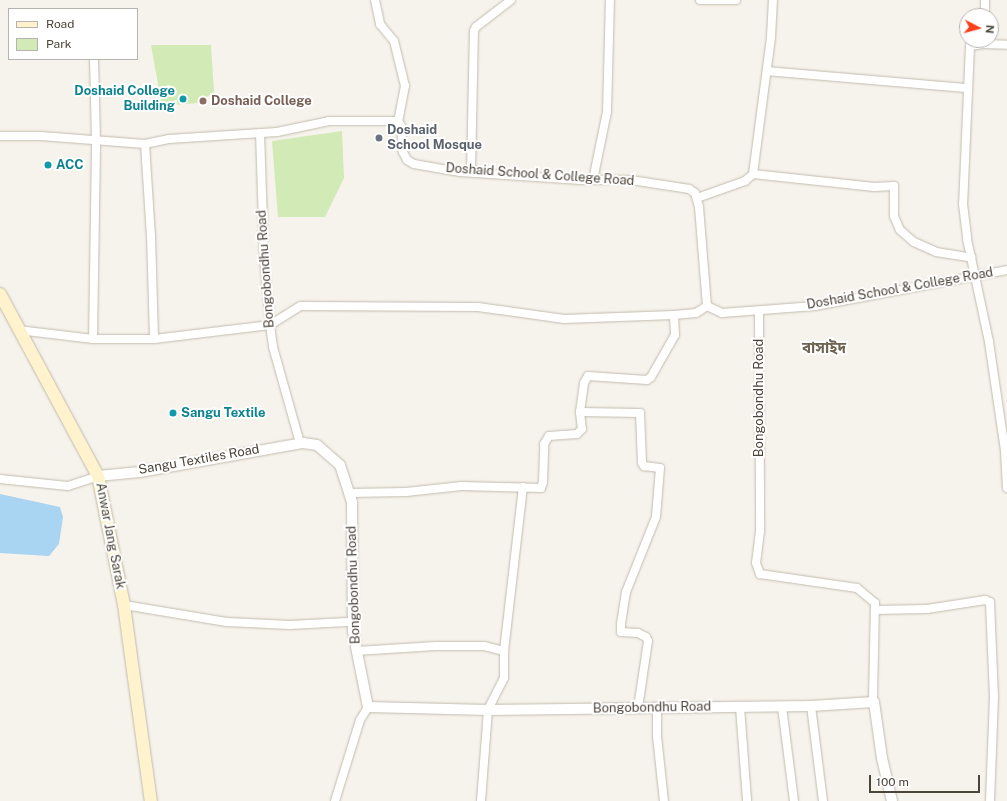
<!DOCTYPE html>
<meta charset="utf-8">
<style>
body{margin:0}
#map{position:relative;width:1007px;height:801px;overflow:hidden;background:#f6f3ec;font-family:"Public Sans","Noto Sans Bengali",sans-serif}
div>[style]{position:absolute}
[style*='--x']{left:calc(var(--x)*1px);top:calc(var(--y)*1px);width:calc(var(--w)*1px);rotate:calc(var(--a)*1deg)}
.green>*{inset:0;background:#d2eab5}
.water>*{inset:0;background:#a9d4f2}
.roads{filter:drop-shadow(0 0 1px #c2bbae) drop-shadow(0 0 1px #c2bbae)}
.minor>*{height:8px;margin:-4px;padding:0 4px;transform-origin:4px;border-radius:4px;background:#fff}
.tertiary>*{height:10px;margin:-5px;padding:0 5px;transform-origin:5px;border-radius:5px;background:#fff}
.secondary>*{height:12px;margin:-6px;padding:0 6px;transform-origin:6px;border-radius:6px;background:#fff3cd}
.dots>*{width:11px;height:11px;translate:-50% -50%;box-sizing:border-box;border:2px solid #fff;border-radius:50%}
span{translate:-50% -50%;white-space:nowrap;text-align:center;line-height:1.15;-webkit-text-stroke:4px #fff;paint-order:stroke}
.culture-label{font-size:13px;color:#0d838f;font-weight:700}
.right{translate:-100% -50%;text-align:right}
.left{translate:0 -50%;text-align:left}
.education-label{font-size:13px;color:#785e54;font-weight:700}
.worship-label{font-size:13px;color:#5b616d;font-weight:700}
.street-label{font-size:13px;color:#4b4439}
.quarter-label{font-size:15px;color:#6e6250;font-weight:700}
.legend{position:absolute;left:8px;top:8px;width:130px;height:52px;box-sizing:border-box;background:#fff;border:1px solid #b7b4b0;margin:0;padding:5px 7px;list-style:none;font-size:12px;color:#4b4439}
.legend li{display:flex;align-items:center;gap:8px;height:20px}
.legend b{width:20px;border:1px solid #b7b4b0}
.north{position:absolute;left:959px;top:8px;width:40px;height:40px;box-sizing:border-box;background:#fff;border:1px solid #b7b4b0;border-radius:50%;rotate:96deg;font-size:11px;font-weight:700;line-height:16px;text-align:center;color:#4b4439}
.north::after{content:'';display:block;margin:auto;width:14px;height:18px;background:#fc3f1d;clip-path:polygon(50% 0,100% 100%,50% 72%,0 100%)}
.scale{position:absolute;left:869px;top:775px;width:111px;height:18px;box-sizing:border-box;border:2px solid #4b4439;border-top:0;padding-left:5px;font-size:12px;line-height:14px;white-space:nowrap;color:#4b4439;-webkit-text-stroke:3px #fff;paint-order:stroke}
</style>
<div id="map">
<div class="green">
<i style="clip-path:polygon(151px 45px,211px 45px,214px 92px,198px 103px,162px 106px)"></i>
<i style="clip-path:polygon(342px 131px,344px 178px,325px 217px,278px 217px,272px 141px)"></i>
</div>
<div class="water">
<i style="clip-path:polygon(0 494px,60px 507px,63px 517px,59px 544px,49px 556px,0 553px)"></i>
</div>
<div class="roads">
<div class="minor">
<i style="--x:375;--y:0;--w:25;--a:78"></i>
<i style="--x:380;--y:24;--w:22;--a:51"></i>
<i style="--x:394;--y:41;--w:46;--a:76.3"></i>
<i style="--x:405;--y:86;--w:36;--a:101"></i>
<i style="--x:700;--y:0;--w:36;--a:0"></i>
<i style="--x:985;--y:16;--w:16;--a:-90"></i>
<i style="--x:983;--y:40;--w:4;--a:90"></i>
<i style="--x:983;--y:44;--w:13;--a:171"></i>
<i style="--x:970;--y:46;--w:158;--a:92.5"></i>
<i style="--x:963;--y:204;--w:35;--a:83"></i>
<i style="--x:967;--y:239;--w:105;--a:77.9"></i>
<i style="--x:989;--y:342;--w:110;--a:81.6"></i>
<i style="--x:1005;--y:451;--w:37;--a:87"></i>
<i style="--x:983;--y:44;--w:24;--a:2"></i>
<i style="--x:767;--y:71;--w:201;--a:4.9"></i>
<i style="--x:398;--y:121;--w:6;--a:59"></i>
<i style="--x:401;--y:126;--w:26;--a:86"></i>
<i style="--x:403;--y:152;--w:9;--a:63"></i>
<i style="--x:407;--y:160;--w:8;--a:30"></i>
<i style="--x:414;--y:164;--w:47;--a:9.9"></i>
<i style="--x:460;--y:172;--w:121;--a:3.8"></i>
<i style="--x:581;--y:180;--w:50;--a:0"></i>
<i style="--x:631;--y:180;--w:59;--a:8.8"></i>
<i style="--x:689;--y:189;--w:7;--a:34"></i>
<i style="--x:695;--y:193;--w:15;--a:74"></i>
<i style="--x:699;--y:207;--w:99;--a:85.4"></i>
<i style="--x:707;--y:306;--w:17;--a:25"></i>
<i style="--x:722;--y:313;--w:93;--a:-4.3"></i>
<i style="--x:815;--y:306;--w:195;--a:-10.6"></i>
<i style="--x:260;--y:133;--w:122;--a:88.1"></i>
<i style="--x:264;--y:255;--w:70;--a:85.1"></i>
<i style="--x:270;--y:325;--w:22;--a:82"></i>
<i style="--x:273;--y:347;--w:100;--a:74.3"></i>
<i style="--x:0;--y:136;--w:41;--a:0"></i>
<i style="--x:41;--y:136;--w:104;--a:4.4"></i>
<i style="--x:145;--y:144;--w:25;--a:-12"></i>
<i style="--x:169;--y:139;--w:108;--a:-3.7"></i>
<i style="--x:277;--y:132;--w:53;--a:-11.9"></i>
<i style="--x:329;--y:121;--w:69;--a:0"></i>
<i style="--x:145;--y:144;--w:92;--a:86.3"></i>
<i style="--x:151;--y:236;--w:103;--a:88.3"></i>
<i style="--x:471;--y:172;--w:141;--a:-88.8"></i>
<i style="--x:474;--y:31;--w:4;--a:-63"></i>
<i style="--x:476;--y:27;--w:44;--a:-37.6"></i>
<i style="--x:753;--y:174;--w:122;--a:6.1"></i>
<i style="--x:874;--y:187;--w:20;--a:-3"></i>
<i style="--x:894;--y:186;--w:30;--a:90"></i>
<i style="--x:894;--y:216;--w:15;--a:67"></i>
<i style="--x:900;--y:230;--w:18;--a:41"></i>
<i style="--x:914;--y:242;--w:24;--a:24"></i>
<i style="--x:936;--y:252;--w:36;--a:9"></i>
<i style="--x:593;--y:180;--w:69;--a:-78.4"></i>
<i style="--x:607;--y:112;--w:112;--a:-88.5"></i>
<i style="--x:697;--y:198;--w:51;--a:-19.5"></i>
<i style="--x:745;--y:181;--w:11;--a:-41"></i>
<i style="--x:753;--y:174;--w:138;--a:-82.5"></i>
<i style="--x:771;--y:37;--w:37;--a:-87"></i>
<i style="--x:759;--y:311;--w:220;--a:89.7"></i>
<i style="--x:760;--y:531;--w:32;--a:97"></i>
<i style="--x:756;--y:563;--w:12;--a:70"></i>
<i style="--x:760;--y:574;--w:98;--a:8.2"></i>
<i style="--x:857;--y:588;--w:23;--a:40"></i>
<i style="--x:875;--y:603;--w:99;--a:91.2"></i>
<i style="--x:18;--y:330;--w:76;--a:6.8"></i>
<i style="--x:93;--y:339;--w:61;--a:0"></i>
<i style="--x:154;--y:339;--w:117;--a:-6.9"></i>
<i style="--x:270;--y:325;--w:36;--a:-32"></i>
<i style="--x:301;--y:306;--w:177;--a:0.3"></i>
<i style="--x:478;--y:307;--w:87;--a:7.9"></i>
<i style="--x:564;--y:319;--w:110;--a:-2.1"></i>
<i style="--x:674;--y:315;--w:22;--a:-5"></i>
<i style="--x:696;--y:313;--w:13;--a:-32"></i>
<i style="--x:93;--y:339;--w:199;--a:-89.1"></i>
<i style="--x:96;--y:140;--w:81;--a:-91.4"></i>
<i style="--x:580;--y:412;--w:60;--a:1"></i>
<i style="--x:640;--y:413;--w:50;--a:87.7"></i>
<i style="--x:642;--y:463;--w:4;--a:56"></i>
<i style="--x:644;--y:466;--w:16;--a:7"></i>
<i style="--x:660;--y:468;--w:49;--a:94.7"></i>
<i style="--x:656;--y:517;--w:81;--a:111.8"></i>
<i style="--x:626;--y:592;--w:32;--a:99"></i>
<i style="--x:621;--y:624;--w:8;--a:90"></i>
<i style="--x:621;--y:632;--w:17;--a:3"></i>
<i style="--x:638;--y:633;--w:9;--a:27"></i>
<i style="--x:646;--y:637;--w:4;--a:63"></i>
<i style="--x:648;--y:641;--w:68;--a:98.5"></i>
<i style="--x:0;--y:479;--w:68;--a:5.9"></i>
<i style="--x:68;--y:486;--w:32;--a:-18"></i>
<i style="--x:349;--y:493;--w:57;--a:-1"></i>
<i style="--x:406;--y:492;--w:56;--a:-6.1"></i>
<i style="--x:462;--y:486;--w:79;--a:1.5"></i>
<i style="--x:541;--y:488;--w:6;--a:-72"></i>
<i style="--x:543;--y:482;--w:38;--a:-88"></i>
<i style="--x:544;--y:444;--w:9;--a:-58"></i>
<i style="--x:549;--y:436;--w:28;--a:-4"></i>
<i style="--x:577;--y:434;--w:7;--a:-45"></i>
<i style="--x:582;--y:429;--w:17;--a:-97"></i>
<i style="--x:580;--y:412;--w:29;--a:-82"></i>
<i style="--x:584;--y:383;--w:8;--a:-60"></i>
<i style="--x:588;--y:376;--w:59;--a:3.9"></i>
<i style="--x:647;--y:380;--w:5;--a:-37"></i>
<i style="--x:651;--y:377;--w:48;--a:-60.3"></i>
<i style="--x:675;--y:335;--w:20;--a:-93"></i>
<i style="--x:124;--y:605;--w:104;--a:9.4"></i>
<i style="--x:227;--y:622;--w:63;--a:2.7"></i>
<i style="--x:290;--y:625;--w:57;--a:-3"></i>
<i style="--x:875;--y:610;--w:52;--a:-1.1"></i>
<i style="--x:927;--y:609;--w:59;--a:-8.8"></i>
<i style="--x:985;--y:600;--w:5;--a:22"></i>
<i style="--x:990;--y:602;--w:95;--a:87.6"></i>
<i style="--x:994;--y:697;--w:104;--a:92.2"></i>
<i style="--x:356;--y:651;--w:80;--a:-3.6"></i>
<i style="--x:436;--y:646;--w:48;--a:0"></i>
<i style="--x:484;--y:646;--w:21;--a:14"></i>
<i style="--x:504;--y:651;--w:27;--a:90"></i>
<i style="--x:504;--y:678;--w:36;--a:117"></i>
<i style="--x:488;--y:710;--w:91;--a:94.4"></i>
<i style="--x:504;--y:651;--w:165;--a:-83.4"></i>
<i style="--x:811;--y:706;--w:96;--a:82.8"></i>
<i style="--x:740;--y:707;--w:94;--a:85.7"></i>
<i style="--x:782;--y:707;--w:95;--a:82.7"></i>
<i style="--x:657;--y:708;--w:28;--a:90"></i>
<i style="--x:657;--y:736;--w:65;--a:83.9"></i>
<i style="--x:335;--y:801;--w:85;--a:-72.8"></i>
<i style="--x:360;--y:720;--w:15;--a:-58"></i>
</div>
<div class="tertiary">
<i style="--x:98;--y:476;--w:42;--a:-5.4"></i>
<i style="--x:140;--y:472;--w:166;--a:-10.1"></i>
<i style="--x:303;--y:443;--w:14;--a:8"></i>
<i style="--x:317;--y:445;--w:30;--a:41"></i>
<i style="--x:340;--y:465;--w:39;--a:72"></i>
<i style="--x:352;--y:502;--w:130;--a:89.6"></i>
<i style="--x:353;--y:632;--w:76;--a:78.7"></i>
<i style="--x:368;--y:707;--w:120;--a:1.4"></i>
<i style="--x:488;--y:710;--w:323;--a:-0.7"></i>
<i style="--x:811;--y:706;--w:63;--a:-3.6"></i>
<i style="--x:874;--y:702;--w:57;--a:81.9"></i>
<i style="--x:882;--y:758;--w:44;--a:76.9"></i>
</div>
<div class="secondary">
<i style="--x:0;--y:294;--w:207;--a:61.7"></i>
<i style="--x:98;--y:476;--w:132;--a:78.6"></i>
<i style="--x:124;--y:605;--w:198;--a:82.2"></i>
</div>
</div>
<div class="dots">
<i style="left:183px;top:99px;background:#0f9aa8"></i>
<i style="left:203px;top:101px;background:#8d6e63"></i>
<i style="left:379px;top:138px;background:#6b7280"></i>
<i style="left:48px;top:165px;background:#0f9aa8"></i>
<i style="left:173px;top:413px;background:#0f9aa8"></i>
</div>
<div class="culture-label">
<span class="right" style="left:175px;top:99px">Doshaid College<br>Building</span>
<span class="left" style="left:56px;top:165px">ACC</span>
<span class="left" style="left:181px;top:413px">Sangu Textile</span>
</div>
<div class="education-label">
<span class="left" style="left:211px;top:101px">Doshaid College</span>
</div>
<div class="worship-label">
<span class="left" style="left:387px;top:138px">Doshaid<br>School Mosque</span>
</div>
<div class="street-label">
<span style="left:540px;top:175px;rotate:4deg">Doshaid School &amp; College Road</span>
<span style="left:266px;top:269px;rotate:-94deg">Bongobondhu Road</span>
<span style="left:900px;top:289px;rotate:-10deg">Doshaid School &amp; College Road</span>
<span style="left:759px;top:398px;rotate:-90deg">Bongobondhu Road</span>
<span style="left:199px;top:460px;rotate:-10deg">Sangu Textiles Road</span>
<span style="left:110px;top:536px;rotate:79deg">Anwar Jang Sarak</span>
<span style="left:354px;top:585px;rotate:-92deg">Bongobondhu Road</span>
<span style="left:652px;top:708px;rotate:-1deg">Bongobondhu Road</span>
</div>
<div class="quarter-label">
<span style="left:824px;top:348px">বাসাইদ</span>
</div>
<ul class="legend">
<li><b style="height:5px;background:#fff3cd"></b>Road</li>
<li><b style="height:11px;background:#d2eab5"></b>Park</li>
</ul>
<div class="north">N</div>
<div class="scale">100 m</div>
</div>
